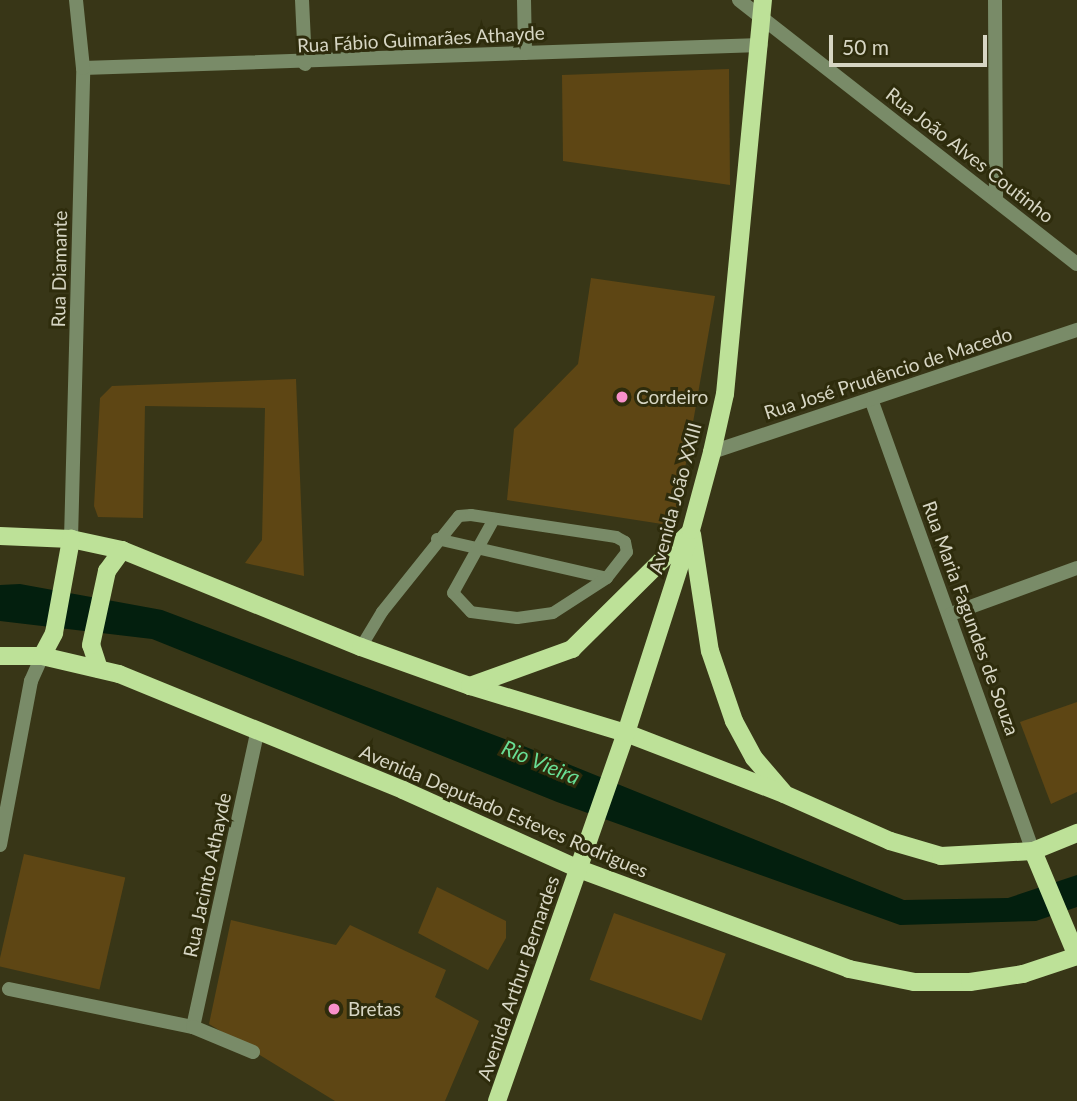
<!DOCTYPE html>
<meta charset="utf-8">
<style>
body{margin:0}
#map{position:relative;width:1077px;height:1101px;overflow:hidden;background:#383617;font-family:Lato,sans-serif}
div>[style]{position:absolute}
[style*='--x']{left:calc(var(--x)*1px);top:calc(var(--y)*1px);width:calc(var(--w)*1px);rotate:calc(var(--a)*1deg)}
.water>*{inset:0;background:#031f0e}
.building>*{inset:0;background:#5e4614;transform-origin:0 0}
.lane>*{height:12px;margin:-6px;padding:0 6px;transform-origin:6px;border-radius:6px;background:#798b68}
.street>*{height:14px;margin:-7px;padding:0 7px;transform-origin:7px;border-radius:7px;background:#798b68}
.primary>*{height:18px;margin:-9px;padding:0 9px;transform-origin:9px;border-radius:9px;background:#bde198}
.dots>*{width:19px;height:19px;translate:-50% -50%;box-sizing:border-box;border:4px solid #2e2c0c;border-radius:50%}
span{translate:-50% -50%;white-space:nowrap;text-align:center;line-height:1.15;-webkit-text-stroke:6px #2e2c0c;paint-order:stroke}
.street-label{font-size:19px;color:#d7d6c4}
.poi-label{font-size:19px;color:#d7d6c4}
.left{translate:0 -50%;text-align:left}
.water-label{font-size:21px;color:#68de94;font-style:italic}
.scale{position:absolute;left:829px;top:35px;width:158px;height:32px;box-sizing:border-box;border:4px solid #d7d6c4;border-top:0;padding-left:9px;font-size:21px;line-height:24px;white-space:nowrap;color:#d7d6c4;-webkit-text-stroke:5px #2e2c0c;paint-order:stroke}
</style>
<div id="map">
<div class="water">
<i style="clip-path:polygon(20px 584px,162px 610px,526px 747px,904px 900px,1008px 898px,1077px 875px,1077px 907px,1036px 921px,900px 925px,557px 802px,152px 639px,0 621px,0 585px)"></i>
</div>
<div class="building">
<i style="clip-path:polygon(729px 69px,730px 185px,563px 161px,562px 75px)"></i>
<i style="clip-path:polygon(591px 278px,715px 296px,675px 526px,507px 500px,514px 429px,578px 364px)"></i>
<i style="clip-path:polygon(296px 379px,304px 576px,245px 563px,262px 540px,265px 408px,145px 406px,143px 518px,98px 517px,94px 506px,100px 398px,112px 386px)"></i>
<i style="clip-path:polygon(1077px 702px,1077px 792px,1051px 804px,1020px 722px)"></i>
<i style="left:24px;top:854px;width:104px;height:115px;rotate:13deg"></i>
<i style="clip-path:polygon(437px 887px,506px 921px,506px 938px,488px 970px,418px 933px)"></i>
<i style="left:614px;top:913px;width:119px;height:71px;rotate:20deg"></i>
<i style="clip-path:polygon(231px 920px,336px 945px,350px 925px,446px 970px,435px 997px,479px 1021px,445px 1101px,335px 1101px,209px 1024px)"></i>
</div>
<div class="lane">
<i style="--x:437;--y:539;--w:174;--a:12.9"></i>
<i style="--x:361;--y:647;--w:41;--a:-59"></i>
<i style="--x:382;--y:612;--w:123;--a:-51.3"></i>
<i style="--x:459;--y:516;--w:12;--a:-5"></i>
<i style="--x:471;--y:515;--w:147;--a:8.6"></i>
<i style="--x:616;--y:537;--w:10;--a:29"></i>
<i style="--x:625;--y:542;--w:10;--a:79"></i>
<i style="--x:627;--y:552;--w:33;--a:128"></i>
<i style="--x:607;--y:578;--w:64;--a:147.1"></i>
<i style="--x:553;--y:613;--w:36;--a:172"></i>
<i style="--x:517;--y:618;--w:46;--a:-172.6"></i>
<i style="--x:471;--y:612;--w:26;--a:-133"></i>
<i style="--x:453;--y:593;--w:85;--a:-61"></i>
</div>
<div class="street">
<i style="--x:302;--y:0;--w:64;--a:87.3"></i>
<i style="--x:524;--y:0;--w:53;--a:88.9"></i>
<i style="--x:739;--y:0;--w:429;--a:38"></i>
<i style="--x:995;--y:0;--w:196;--a:89.7"></i>
<i style="--x:83;--y:68;--w:678;--a:-1.94"></i>
<i style="--x:871;--y:399;--w:480;--a:70.3"></i>
<i style="--x:712;--y:452;--w:385;--a:-18.5"></i>
<i style="--x:71;--y:539;--w:471;--a:-88.5"></i>
<i style="--x:83;--y:68;--w:68;--a:-95.9"></i>
<i style="--x:951;--y:614;--w:134;--a:-20.1"></i>
<i style="--x:0;--y:845;--w:167;--a:-79.3"></i>
<i style="--x:31;--y:681;--w:27;--a:-66"></i>
<i style="--x:9;--y:989;--w:188;--a:11.7"></i>
<i style="--x:193;--y:1027;--w:304;--a:-77.7"></i>
<i style="--x:193;--y:1027;--w:65;--a:22.6"></i>
</div>
<div class="primary">
<i style="--x:692;--y:534;--w:118;--a:81.3"></i>
<i style="--x:710;--y:651;--w:74;--a:71.1"></i>
<i style="--x:734;--y:721;--w:42;--a:61.6"></i>
<i style="--x:754;--y:758;--w:45;--a:49.5"></i>
<i style="--x:0;--y:536;--w:71;--a:2.4"></i>
<i style="--x:71;--y:539;--w:52;--a:12.2"></i>
<i style="--x:122;--y:550;--w:258;--a:22.1"></i>
<i style="--x:361;--y:647;--w:116;--a:19.7"></i>
<i style="--x:470;--y:686;--w:163;--a:16.8"></i>
<i style="--x:626;--y:733;--w:169;--a:21.1"></i>
<i style="--x:784;--y:794;--w:116;--a:23.9"></i>
<i style="--x:890;--y:841;--w:53;--a:16.4"></i>
<i style="--x:941;--y:856;--w:92;--a:-3.1"></i>
<i style="--x:1033;--y:851;--w:48;--a:-22.2"></i>
<i style="--x:0;--y:656;--w:42;--a:0"></i>
<i style="--x:42;--y:656;--w:79;--a:13.2"></i>
<i style="--x:119;--y:674;--w:307;--a:22.2"></i>
<i style="--x:403;--y:790;--w:193;--a:24.2"></i>
<i style="--x:579;--y:869;--w:288;--a:20.3"></i>
<i style="--x:849;--y:969;--w:66;--a:11.3"></i>
<i style="--x:914;--y:982;--w:56;--a:0"></i>
<i style="--x:970;--y:982;--w:54;--a:-8.6"></i>
<i style="--x:1023;--y:974;--w:57;--a:-18.4"></i>
<i style="--x:42;--y:656;--w:26;--a:-62"></i>
<i style="--x:54;--y:633;--w:96;--a:-79.7"></i>
<i style="--x:99;--y:669;--w:25;--a:-108"></i>
<i style="--x:91;--y:645;--w:76;--a:-77.8"></i>
<i style="--x:107;--y:571;--w:26;--a:-54"></i>
<i style="--x:470;--y:686;--w:109;--a:-19.9"></i>
<i style="--x:572;--y:649;--w:162;--a:-44.7"></i>
<i style="--x:1033;--y:851;--w:114;--a:67.3"></i>
<i style="--x:497;--y:1101;--w:390;--a:-70.7"></i>
<i style="--x:626;--y:733;--w:213;--a:-72.2"></i>
<i style="--x:691;--y:530;--w:81;--a:-74.9"></i>
<i style="--x:712;--y:452;--w:59;--a:-77.4"></i>
<i style="--x:725;--y:394;--w:396;--a:-84.5"></i>
</div>
<div class="dots">
<i style="left:622px;top:397px;background:#f890cb"></i>
<i style="left:334px;top:1009px;background:#f890cb"></i>
</div>
<div class="street-label">
<span style="left:421px;top:39px;rotate:-3deg">Rua Fábio Guimarães Athayde</span>
<span style="left:970px;top:155px;rotate:38deg">Rua João Alves Coutinho</span>
<span style="left:59px;top:269px;rotate:-89deg">Rua Diamante</span>
<span style="left:888px;top:373px;rotate:-18deg">Rua José Prudêncio de Macedo</span>
<span style="left:675px;top:498px;rotate:-75deg">Avenida João XXIII</span>
<span style="left:971px;top:618px;rotate:70deg">Rua Maria Fagundes de Souza</span>
<span style="left:504px;top:811px;rotate:23deg">Avenida Deputado Esteves Rodrigues</span>
<span style="left:207px;top:875px;rotate:-78deg">Rua Jacinto Athayde</span>
<span style="left:518px;top:978px;rotate:-71deg">Avenida Arthur Bernardes</span>
</div>
<div class="poi-label">
<span class="left" style="left:636px;top:397px">Cordeiro</span>
<span class="left" style="left:348px;top:1009px">Bretas</span>
</div>
<div class="water-label">
<span style="left:541px;top:762px;rotate:23deg">Rio Vieira</span>
</div>
<div class="scale">50 m</div>
</div>
